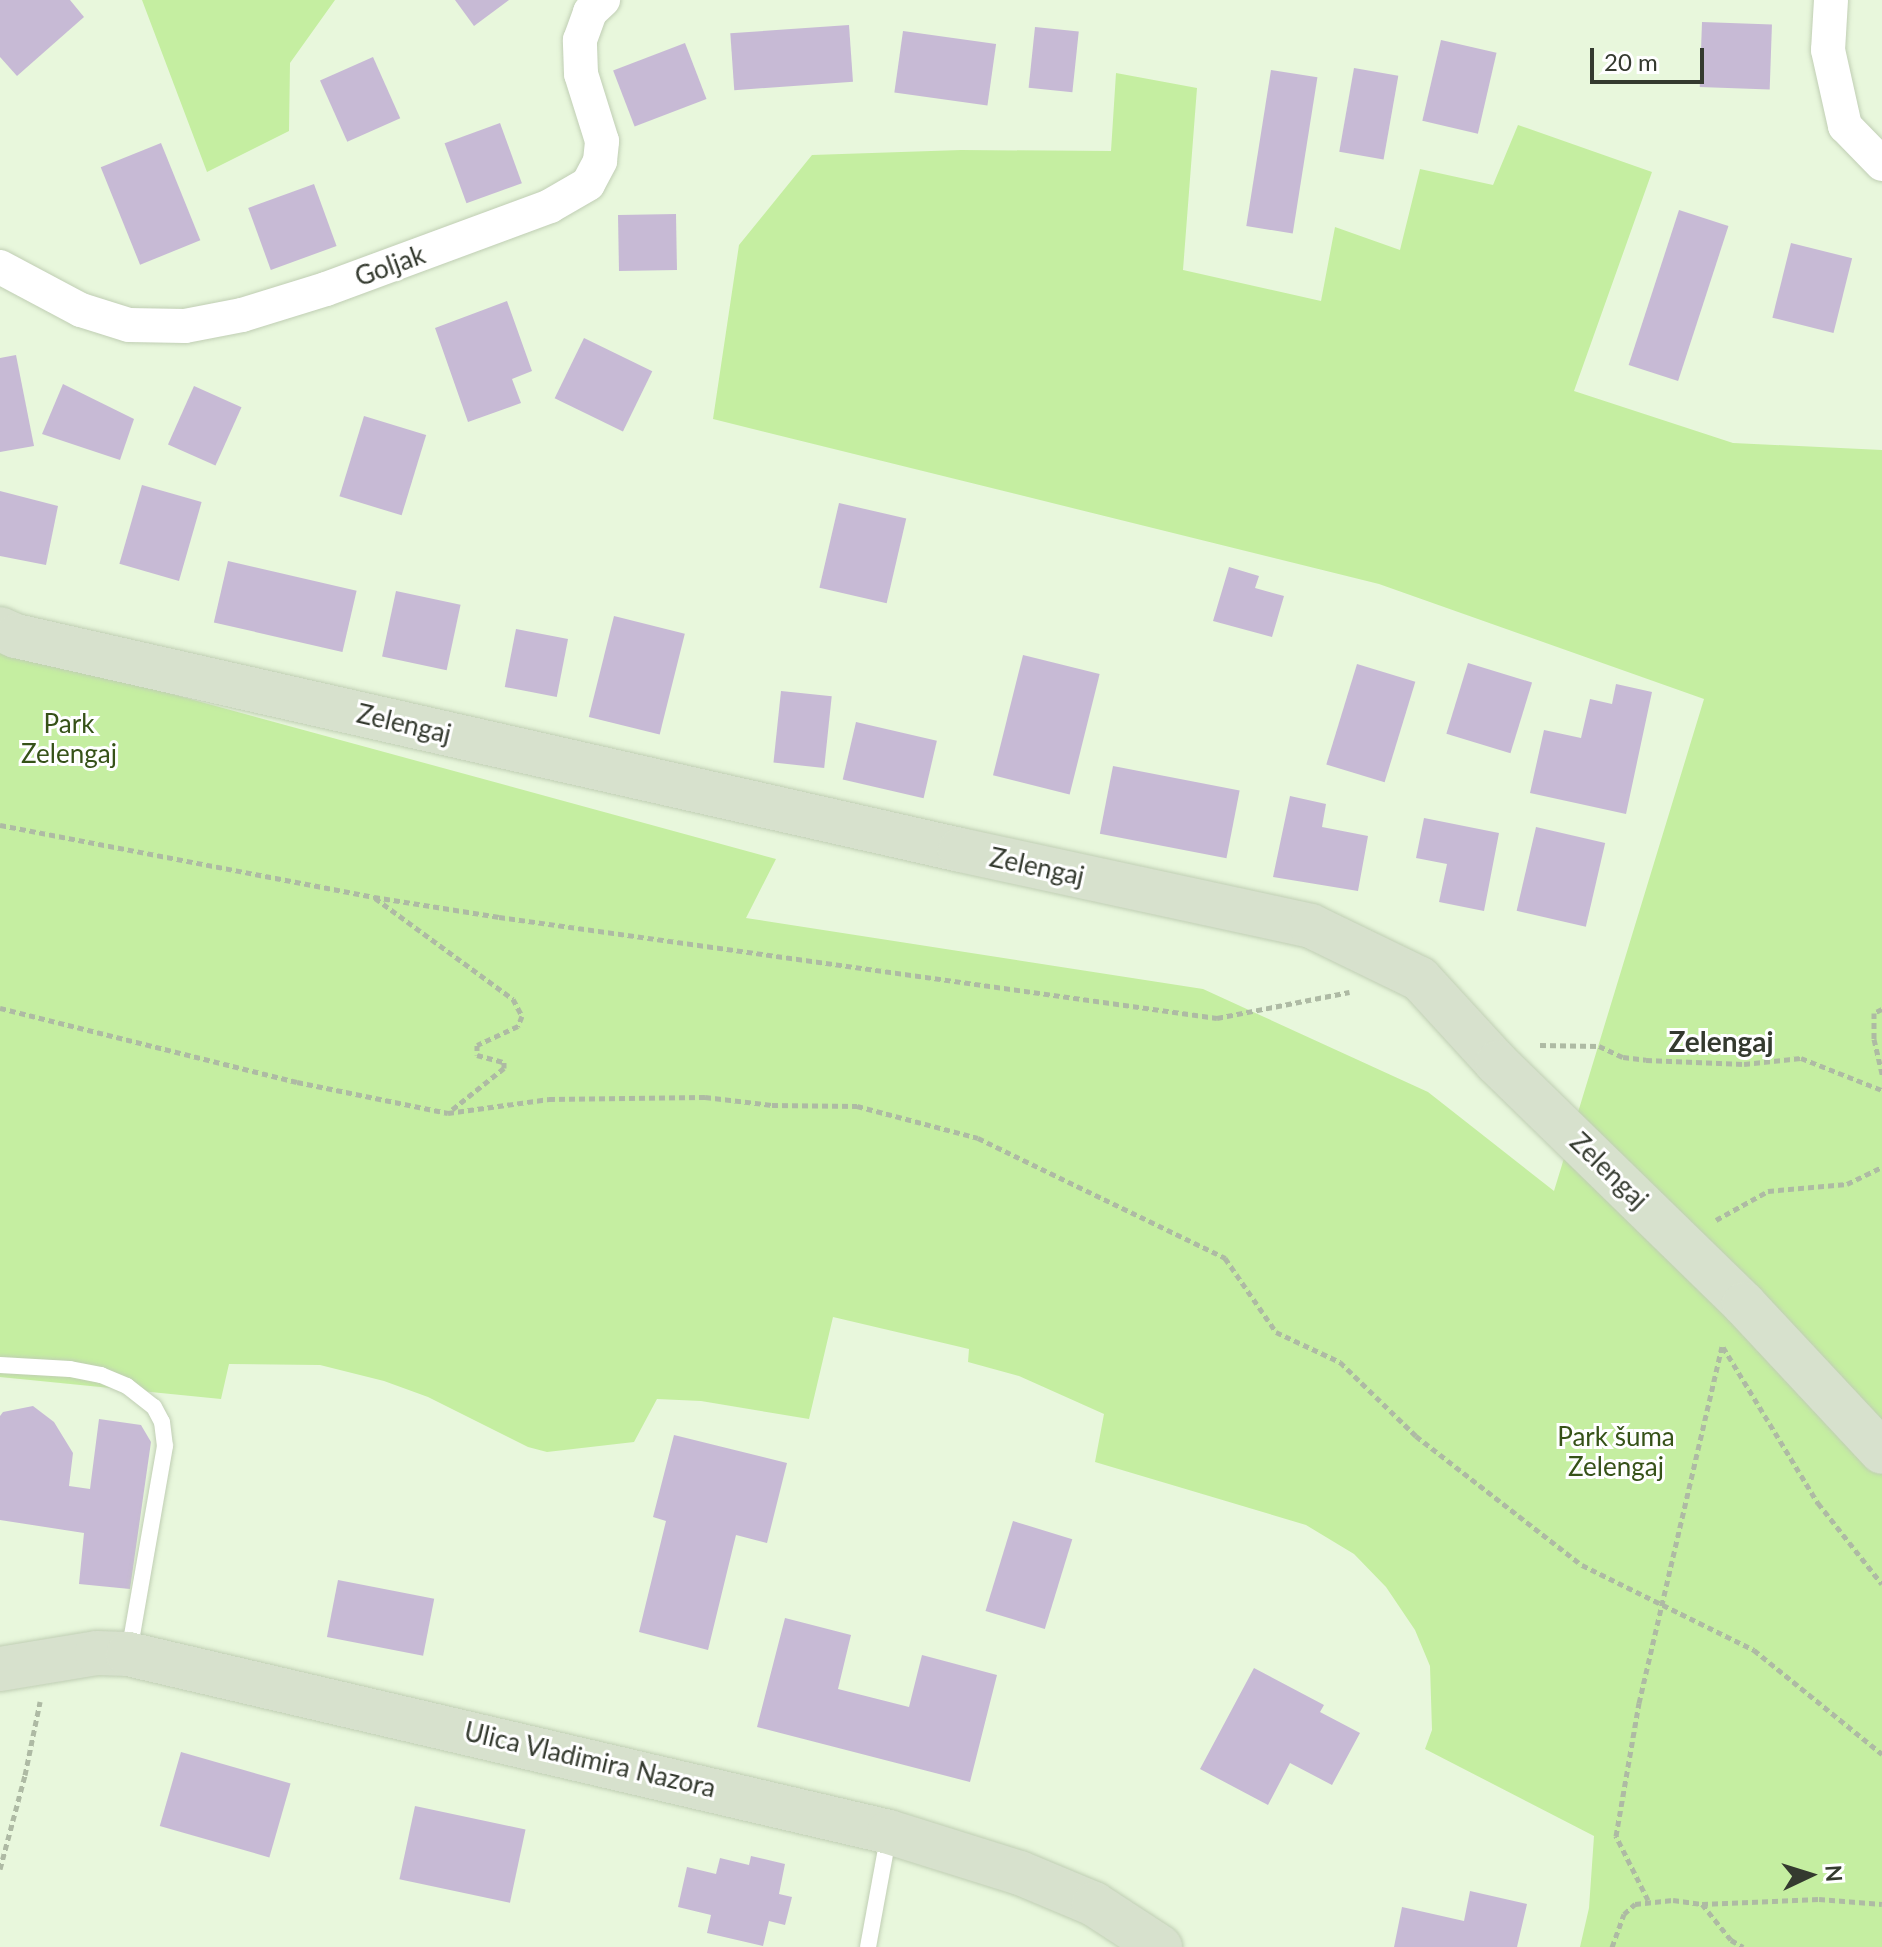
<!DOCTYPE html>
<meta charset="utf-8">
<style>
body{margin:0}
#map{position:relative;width:1882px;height:1947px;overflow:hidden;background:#e8f7dc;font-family:Lato,sans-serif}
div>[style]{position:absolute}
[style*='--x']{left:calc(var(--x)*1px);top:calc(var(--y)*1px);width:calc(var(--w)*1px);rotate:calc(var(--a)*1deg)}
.green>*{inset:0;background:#c5eea1}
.building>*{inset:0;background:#c7bad5;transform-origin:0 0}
.path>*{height:5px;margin-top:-2.5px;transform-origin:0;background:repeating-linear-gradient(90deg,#aebaa4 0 6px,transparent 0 10px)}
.roads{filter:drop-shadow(0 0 2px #c0ceb4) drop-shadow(0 0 2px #c0ceb4)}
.lane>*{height:16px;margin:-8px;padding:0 8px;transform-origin:8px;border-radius:8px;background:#fff}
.street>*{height:34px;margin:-17px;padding:0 17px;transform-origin:17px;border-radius:17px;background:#fff}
.secondary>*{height:44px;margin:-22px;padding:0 22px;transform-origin:22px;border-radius:22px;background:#d7e1cd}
span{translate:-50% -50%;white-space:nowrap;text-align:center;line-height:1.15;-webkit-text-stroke:6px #fff;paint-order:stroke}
.street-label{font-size:26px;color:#343a2f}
.park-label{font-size:26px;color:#365218}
.neighbourhood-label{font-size:28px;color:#343a2f;font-weight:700}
.north{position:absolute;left:1770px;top:1835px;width:80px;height:80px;-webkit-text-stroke:6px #fff;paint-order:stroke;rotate:86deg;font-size:22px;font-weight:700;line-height:32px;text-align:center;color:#343a2f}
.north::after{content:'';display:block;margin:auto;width:28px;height:36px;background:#343a2f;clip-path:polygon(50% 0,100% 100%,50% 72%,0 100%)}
.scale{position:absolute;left:1590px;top:48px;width:114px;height:36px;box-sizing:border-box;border:4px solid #343a2f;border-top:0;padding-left:10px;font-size:24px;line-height:28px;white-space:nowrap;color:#343a2f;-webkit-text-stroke:6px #fff;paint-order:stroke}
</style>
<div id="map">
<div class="green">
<i style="clip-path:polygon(142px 0,335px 0,290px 63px,289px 131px,207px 172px)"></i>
<i style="clip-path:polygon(1116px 73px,1197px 88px,1183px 270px,1321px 301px,1335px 227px,1400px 250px,1420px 169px,1493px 185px,1518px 125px,1652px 172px,1574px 391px,1733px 443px,1882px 450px,1882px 1947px,1580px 1947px,1589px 1908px,1594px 1836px,1425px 1749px,1432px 1730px,1430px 1666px,1415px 1630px,1386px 1587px,1354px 1554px,1306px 1525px,1095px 1462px,1104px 1414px,1019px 1376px,968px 1362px,969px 1349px,833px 1317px,809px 1419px,701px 1401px,657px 1399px,634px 1442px,547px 1452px,528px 1447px,428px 1397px,384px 1381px,320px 1365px,229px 1364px,221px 1399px,0 1377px,0 647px,776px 859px,746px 918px,1203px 989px,1428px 1092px,1554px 1191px,1704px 699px,1379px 584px,713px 419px,739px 245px,812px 155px,961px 150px,1111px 151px)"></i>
</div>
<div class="building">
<i style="clip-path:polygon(0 0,70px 0,84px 17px,17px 76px,0 57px)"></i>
<i style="clip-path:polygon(455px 0,509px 0,474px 26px)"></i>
<i style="left:1702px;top:22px;width:70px;height:65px;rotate:2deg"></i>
<i style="left:849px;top:25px;width:57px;height:119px;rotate:86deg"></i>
<i style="left:1035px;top:27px;width:44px;height:61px;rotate:6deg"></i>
<i style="left:903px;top:31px;width:94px;height:62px;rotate:8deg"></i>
<i style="left:1441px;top:40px;width:57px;height:83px;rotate:13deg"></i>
<i style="left:685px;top:43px;width:60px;height:77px;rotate:69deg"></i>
<i style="left:373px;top:57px;width:67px;height:58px;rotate:66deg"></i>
<i style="left:1354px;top:68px;width:45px;height:85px;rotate:10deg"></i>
<i style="left:1271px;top:70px;width:47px;height:158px;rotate:9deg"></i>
<i style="left:500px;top:123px;width:64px;height:59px;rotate:70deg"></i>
<i style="left:161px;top:143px;width:105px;height:65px;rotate:68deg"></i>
<i style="left:314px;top:184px;width:66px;height:70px;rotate:70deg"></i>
<i style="left:1679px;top:210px;width:52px;height:163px;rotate:18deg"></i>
<i style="left:676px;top:214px;width:56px;height:58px;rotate:89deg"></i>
<i style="left:1791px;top:243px;width:63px;height:77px;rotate:14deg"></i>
<i style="clip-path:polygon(507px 301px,532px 371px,512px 379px,521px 403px,468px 422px,435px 328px)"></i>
<i style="left:584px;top:338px;width:76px;height:67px;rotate:26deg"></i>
<i style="clip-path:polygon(16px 355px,34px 446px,0 452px,0 358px)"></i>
<i style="clip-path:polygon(63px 384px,134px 419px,120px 460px,42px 434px)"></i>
<i style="left:194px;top:386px;width:52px;height:64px;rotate:24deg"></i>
<i style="left:364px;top:416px;width:65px;height:84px;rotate:17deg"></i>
<i style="left:142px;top:485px;width:62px;height:82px;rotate:16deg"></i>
<i style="clip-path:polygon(0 491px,58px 506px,46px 565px,0 556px)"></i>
<i style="left:839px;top:503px;width:69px;height:87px;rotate:13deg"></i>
<i style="left:228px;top:561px;width:132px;height:63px;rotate:13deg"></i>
<i style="clip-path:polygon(1229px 567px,1259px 576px,1255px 588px,1284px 596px,1272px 637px,1213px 621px)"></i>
<i style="left:396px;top:591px;width:66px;height:67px;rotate:12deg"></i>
<i style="left:614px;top:616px;width:73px;height:104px;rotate:14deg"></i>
<i style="left:516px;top:629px;width:53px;height:59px;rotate:11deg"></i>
<i style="left:1023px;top:655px;width:79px;height:124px;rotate:14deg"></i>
<i style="left:1468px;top:663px;width:67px;height:74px;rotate:17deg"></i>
<i style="left:1357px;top:664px;width:61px;height:105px;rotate:17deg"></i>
<i style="clip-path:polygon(1616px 684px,1652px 692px,1626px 814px,1530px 793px,1544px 730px,1581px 738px,1590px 699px,1612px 704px)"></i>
<i style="left:781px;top:691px;width:51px;height:72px;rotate:6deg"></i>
<i style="left:856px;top:722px;width:83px;height:59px;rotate:13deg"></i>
<i style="left:1113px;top:766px;width:129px;height:69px;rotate:11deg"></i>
<i style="clip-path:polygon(1290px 796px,1326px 804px,1322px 827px,1368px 836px,1358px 891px,1273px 877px)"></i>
<i style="clip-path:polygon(1424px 818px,1499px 833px,1484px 911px,1439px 902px,1447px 864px,1416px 858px)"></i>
<i style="left:1536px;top:827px;width:71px;height:86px;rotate:13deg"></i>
<i style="clip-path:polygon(33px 1406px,54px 1422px,73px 1453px,69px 1486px,90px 1489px,99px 1419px,141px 1425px,151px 1442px,130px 1589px,79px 1584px,84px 1533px,0 1520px,0 1416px,3px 1412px)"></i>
<i style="clip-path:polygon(674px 1435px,787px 1463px,767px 1543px,736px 1535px,708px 1650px,639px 1632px,666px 1521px,653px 1517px)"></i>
<i style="left:1013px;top:1521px;width:62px;height:94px;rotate:17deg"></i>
<i style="left:338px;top:1580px;width:98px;height:58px;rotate:11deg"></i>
<i style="clip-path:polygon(785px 1618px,851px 1635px,838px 1689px,909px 1707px,922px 1655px,997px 1675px,970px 1782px,757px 1727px)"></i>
<i style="clip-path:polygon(1254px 1668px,1324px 1705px,1320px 1712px,1360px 1733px,1332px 1785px,1290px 1763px,1268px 1805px,1200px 1769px)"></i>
<i style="left:181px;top:1752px;width:114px;height:77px;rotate:16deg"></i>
<i style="left:415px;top:1806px;width:113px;height:75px;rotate:12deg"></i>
<i style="clip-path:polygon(751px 1856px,785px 1864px,779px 1894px,792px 1897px,785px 1925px,769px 1921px,763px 1946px,707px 1933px,711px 1915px,678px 1907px,687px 1867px,716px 1874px,720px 1858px,749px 1865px)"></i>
<i style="clip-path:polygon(1470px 1891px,1527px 1904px,1517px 1947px,1394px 1947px,1402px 1907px,1464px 1921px)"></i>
</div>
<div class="path">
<i style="--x:0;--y:825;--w:381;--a:10.9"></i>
<i style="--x:374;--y:897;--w:127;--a:9.1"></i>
<i style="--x:499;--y:917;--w:725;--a:8.01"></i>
<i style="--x:1217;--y:1018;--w:135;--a:-11.1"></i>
<i style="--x:375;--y:898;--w:171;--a:36.2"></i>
<i style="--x:513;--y:999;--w:19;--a:62"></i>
<i style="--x:522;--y:1016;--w:11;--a:112"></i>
<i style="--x:518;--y:1026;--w:45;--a:155.1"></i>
<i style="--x:477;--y:1045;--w:10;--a:90"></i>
<i style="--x:477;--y:1055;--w:28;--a:15"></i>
<i style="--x:504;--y:1062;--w:6;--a:90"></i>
<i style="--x:504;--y:1068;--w:70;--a:141.3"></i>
<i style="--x:0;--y:1008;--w:306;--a:14"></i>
<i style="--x:297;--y:1082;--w:154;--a:11.6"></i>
<i style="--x:448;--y:1113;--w:102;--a:-7.9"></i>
<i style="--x:549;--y:1099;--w:156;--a:-0.7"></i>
<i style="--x:705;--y:1097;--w:67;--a:6.8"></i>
<i style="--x:772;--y:1105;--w:85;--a:0.7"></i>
<i style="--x:857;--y:1106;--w:125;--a:14.8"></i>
<i style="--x:978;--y:1138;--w:275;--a:25.9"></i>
<i style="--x:1225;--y:1258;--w:90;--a:55.4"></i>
<i style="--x:1276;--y:1332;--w:71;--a:25.1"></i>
<i style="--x:1340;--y:1362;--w:106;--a:44.2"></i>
<i style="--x:1416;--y:1436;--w:210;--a:37.9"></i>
<i style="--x:1582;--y:1565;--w:192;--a:26.3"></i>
<i style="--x:1754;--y:1650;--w:165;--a:39.1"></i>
<i style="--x:1882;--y:1009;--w:9;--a:153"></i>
<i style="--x:1874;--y:1013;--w:26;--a:90"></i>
<i style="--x:1874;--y:1039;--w:37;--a:77"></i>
<i style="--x:1540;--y:1045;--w:59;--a:1"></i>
<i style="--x:1599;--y:1046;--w:26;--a:25"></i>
<i style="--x:1623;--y:1057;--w:23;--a:7"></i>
<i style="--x:1646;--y:1060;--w:98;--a:2.3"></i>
<i style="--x:1744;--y:1064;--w:57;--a:-6"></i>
<i style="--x:1801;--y:1058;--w:87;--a:21.6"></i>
<i style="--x:1716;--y:1220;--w:60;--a:-29.1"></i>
<i style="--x:1768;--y:1191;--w:79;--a:-5.1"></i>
<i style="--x:1847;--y:1184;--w:39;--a:-26"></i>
<i style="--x:1723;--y:1347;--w:183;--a:58.7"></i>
<i style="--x:1818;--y:1503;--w:103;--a:51.7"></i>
<i style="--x:0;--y:1869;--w:97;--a:-75.1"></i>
<i style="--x:25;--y:1775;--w:75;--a:-78.4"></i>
<i style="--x:1648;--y:1900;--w:72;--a:-116.6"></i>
<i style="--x:1616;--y:1836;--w:135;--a:-80.2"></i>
<i style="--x:1639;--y:1703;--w:366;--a:-76.9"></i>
<i style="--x:1702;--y:1904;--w:117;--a:-2.4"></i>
<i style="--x:1819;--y:1899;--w:63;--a:4.5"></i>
<i style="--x:1612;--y:1947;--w:35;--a:-70"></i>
<i style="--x:1624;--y:1914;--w:15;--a:-42"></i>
<i style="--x:1635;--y:1904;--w:38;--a:-6"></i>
<i style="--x:1673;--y:1900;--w:29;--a:8"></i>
<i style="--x:1702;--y:1904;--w:46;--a:51.1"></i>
<i style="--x:1731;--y:1940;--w:14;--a:30"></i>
</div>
<div class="roads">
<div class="lane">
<i style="--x:0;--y:1365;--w:70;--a:3.3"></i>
<i style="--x:70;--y:1369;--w:32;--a:11"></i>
<i style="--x:101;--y:1375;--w:28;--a:23"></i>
<i style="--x:127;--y:1386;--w:34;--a:38"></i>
<i style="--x:154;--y:1407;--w:17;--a:62"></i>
<i style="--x:162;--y:1422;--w:24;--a:83"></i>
<i style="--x:165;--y:1446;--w:210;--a:99.9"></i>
<i style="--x:868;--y:1947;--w:116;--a:-79.6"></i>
</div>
<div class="street">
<i style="--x:1831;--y:0;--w:50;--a:93.4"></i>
<i style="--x:1828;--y:50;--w:78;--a:77.4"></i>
<i style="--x:1845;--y:126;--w:53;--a:45.8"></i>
<i style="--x:0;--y:267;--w:92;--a:28"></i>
<i style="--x:81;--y:310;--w:50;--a:17.4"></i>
<i style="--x:129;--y:325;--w:56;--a:1"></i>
<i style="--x:185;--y:326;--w:58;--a:-10.9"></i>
<i style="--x:242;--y:315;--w:88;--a:-17.2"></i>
<i style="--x:326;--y:289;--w:239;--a:-20.3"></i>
<i style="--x:550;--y:206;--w:44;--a:-30.1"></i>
<i style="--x:588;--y:184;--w:26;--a:-62"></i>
<i style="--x:600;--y:161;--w:20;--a:-84"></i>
<i style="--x:602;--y:141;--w:70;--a:-107.4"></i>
<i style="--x:581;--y:74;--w:34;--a:-92"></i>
<i style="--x:580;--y:40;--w:30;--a:-70"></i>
<i style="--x:590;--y:12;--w:18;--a:-43"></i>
</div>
<div class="secondary">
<i style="--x:0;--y:629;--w:17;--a:24"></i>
<i style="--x:16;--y:636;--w:968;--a:12.77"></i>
<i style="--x:960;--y:850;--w:359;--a:12.2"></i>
<i style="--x:1311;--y:926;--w:121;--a:25.9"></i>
<i style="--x:1420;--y:979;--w:114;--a:47.5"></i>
<i style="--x:1497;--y:1063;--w:345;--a:44.3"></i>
<i style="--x:1744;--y:1304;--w:202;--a:47"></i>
<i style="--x:0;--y:1669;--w:98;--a:-9.4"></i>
<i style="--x:97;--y:1653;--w:31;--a:2"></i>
<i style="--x:128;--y:1654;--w:782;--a:13.16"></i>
<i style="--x:889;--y:1832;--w:137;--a:17.4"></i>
<i style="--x:1020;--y:1873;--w:80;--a:22.7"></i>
<i style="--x:1094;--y:1904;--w:79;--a:33.1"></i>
</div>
</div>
<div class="street-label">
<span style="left:390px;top:266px;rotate:-20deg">Goljak</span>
<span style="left:404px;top:724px;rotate:13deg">Zelengaj</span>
<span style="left:1037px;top:867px;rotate:12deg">Zelengaj</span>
<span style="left:1609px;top:1171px;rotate:44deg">Zelengaj</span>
<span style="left:590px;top:1760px;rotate:13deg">Ulica Vladimira Nazora</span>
</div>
<div class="park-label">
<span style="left:69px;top:739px">Park<br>Zelengaj</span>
<span style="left:1616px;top:1452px">Park šuma<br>Zelengaj</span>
</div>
<div class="neighbourhood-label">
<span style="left:1721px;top:1041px">Zelengaj</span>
</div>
<div class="north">N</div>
<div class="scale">20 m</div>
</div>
